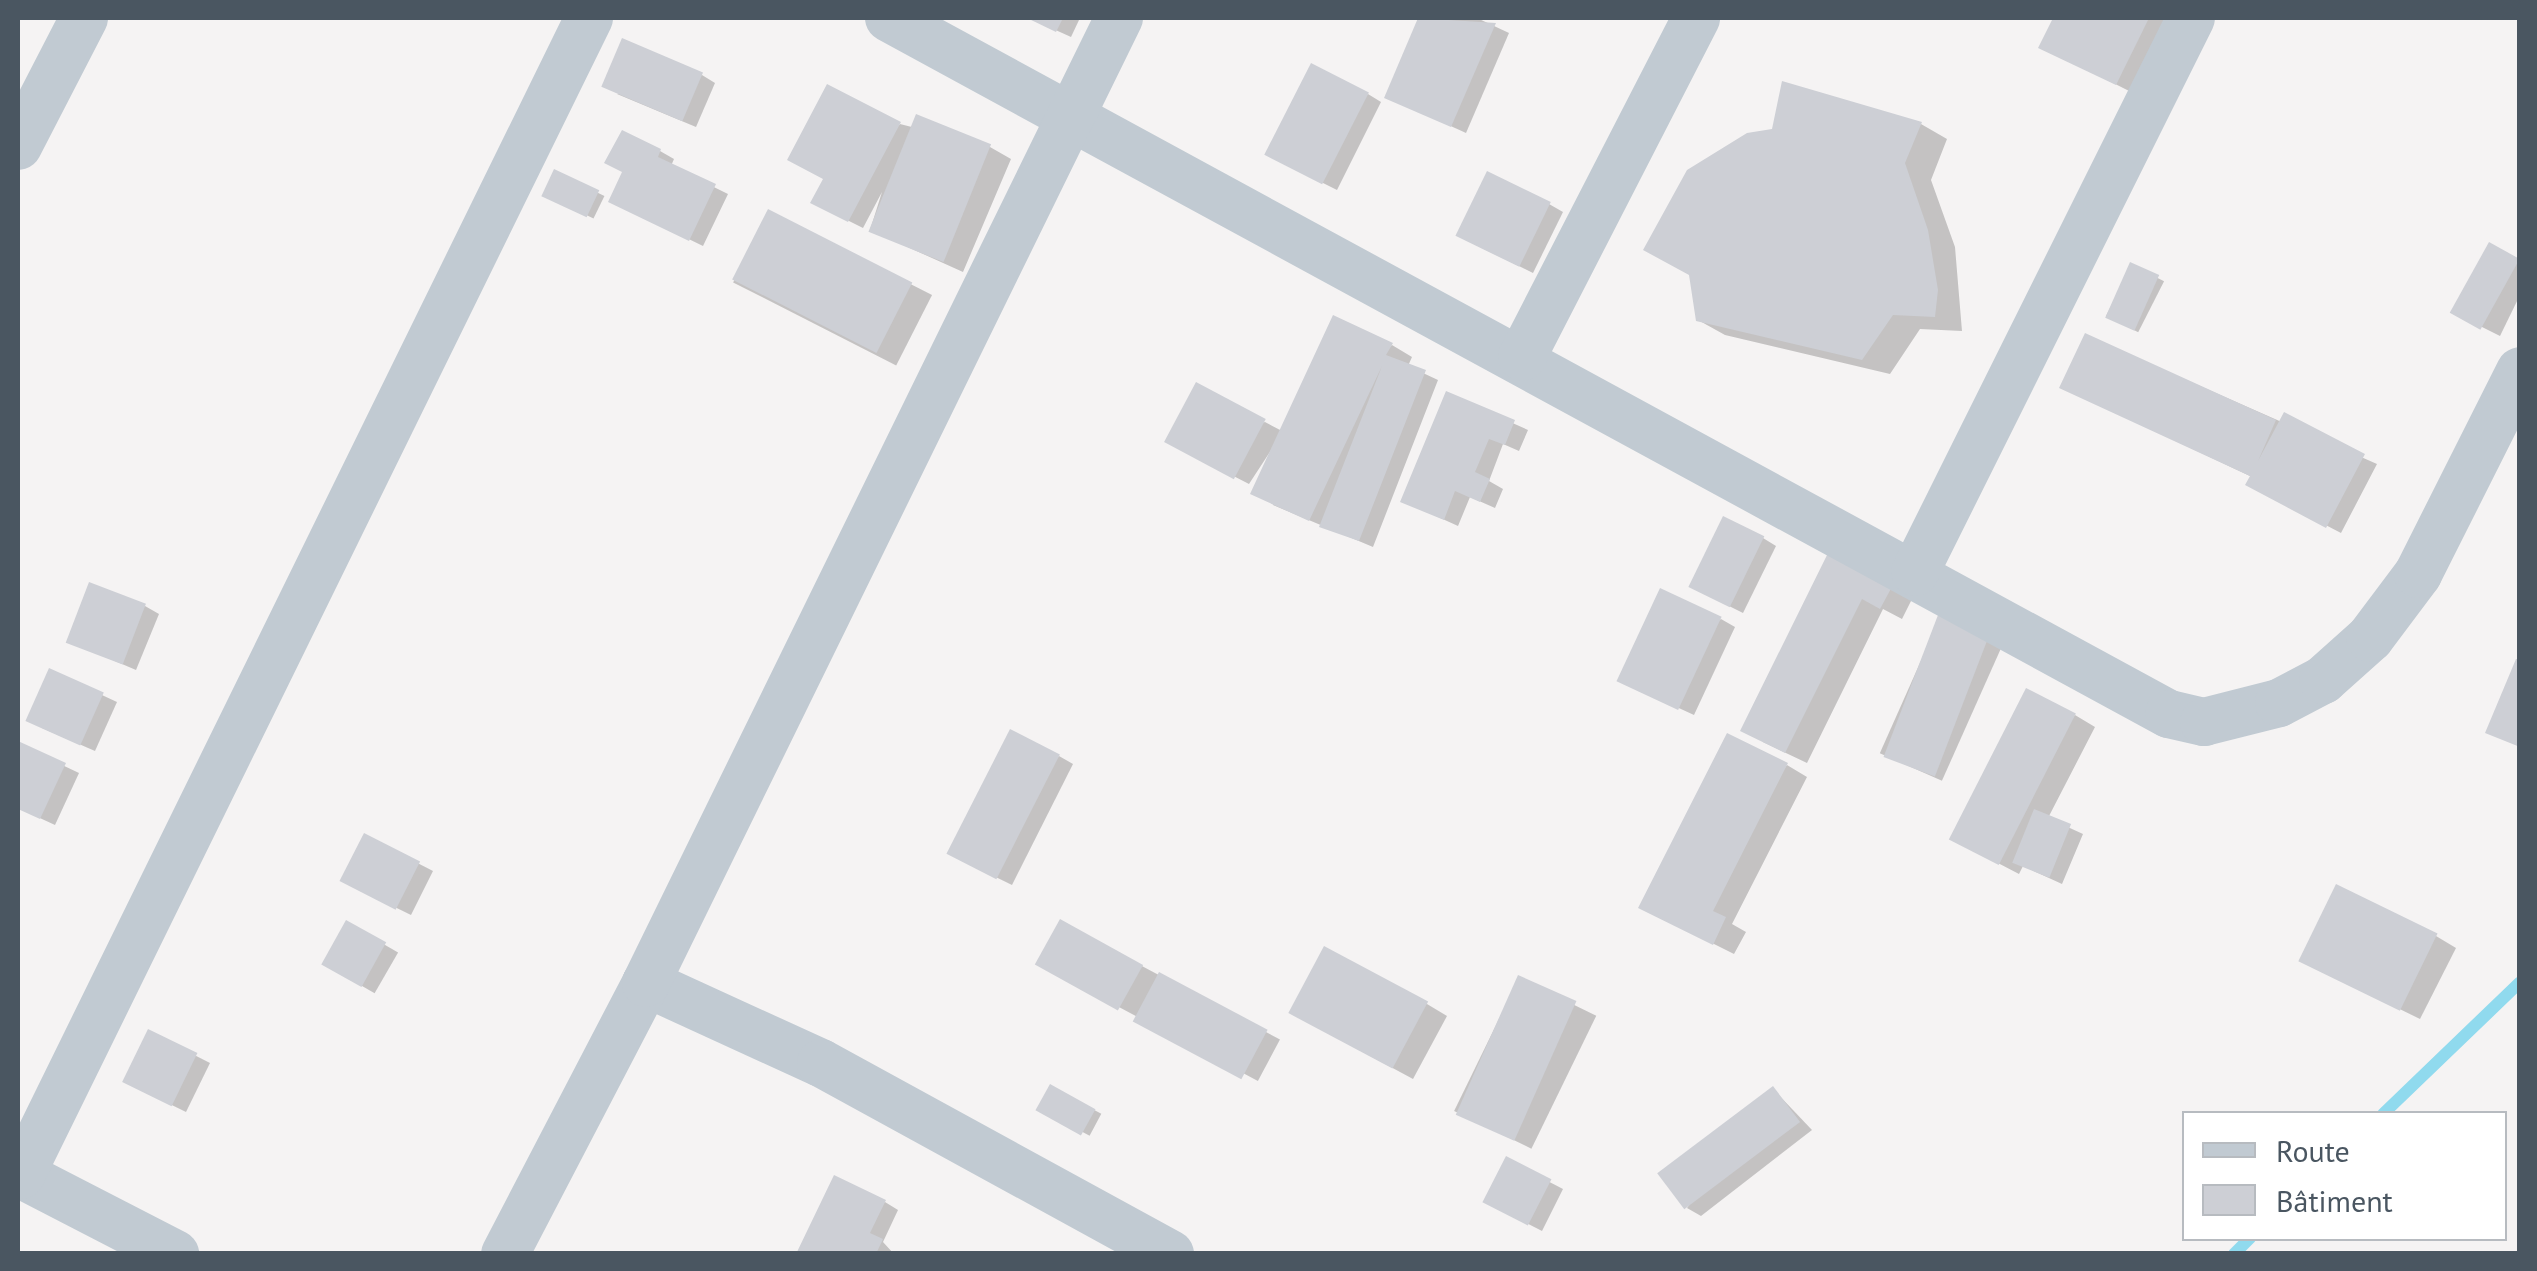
<!DOCTYPE html>
<meta charset="utf-8">
<style>
body{margin:0}
#map{position:relative;width:2537px;height:1271px;overflow:hidden;background:#f5f3f3;font-family:"PT Sans",sans-serif}
div>[style]{position:absolute}
[style*='--x']{left:calc(var(--x)*1px);top:calc(var(--y)*1px);width:calc(var(--w)*1px);rotate:calc(var(--a)*1deg)}
.shadow>*{inset:0;background:#0003;transform-origin:0 0}
.stream>*{height:12px;margin:-6px;padding:0 6px;transform-origin:6px;border-radius:6px;background:#90daee}
.building>*{inset:0;background:#cdcfd5;transform-origin:0 0}
.street>*{height:48px;margin:-24px;padding:0 24px;transform-origin:24px;border-radius:24px;background:#c1cad2}
span{translate:-50% -50%;white-space:nowrap;text-align:center;line-height:1.15;-webkit-text-stroke:9px #fff;paint-order:stroke}
.frame{position:absolute;inset:0;border:20px solid #4a5661;pointer-events:none}
.legend{position:absolute;left:2182px;top:1111px;width:325px;height:130px;box-sizing:border-box;background:#fff;border:2px solid #b7bbc0;margin:0;padding:12px 18px;list-style:none;font-size:30px;color:#4a5661}
.legend li{display:flex;align-items:center;gap:20px;height:50px}
.legend b{width:50px;border:2px solid #b7bbc0}
</style>
<div id="map">
<div class="shadow">
<i style="clip-path:polygon(1029px 18px,1080px 18px,1071px 37px)"></i>
<i style="clip-path:polygon(1421px 18px,1477px 18px,1509px 33px,1466px 133px,1387px 97px)"></i>
<i style="clip-path:polygon(2056px 18px,2175px 18px,2137px 95px,2042px 47px)"></i>
<i style="clip-path:polygon(702px 75px,715px 83px,696px 127px,617px 94px)"></i>
<i style="clip-path:polygon(1368px 94px,1381px 102px,1337px 190px,1281px 162px)"></i>
<i style="clip-path:polygon(900px 124px,990px 147px,1011px 159px,963px 272px,870px 230px,882px 192px,863px 228px,827px 210px)"></i>
<i style="clip-path:polygon(1921px 124px,1947px 139px,1931px 180px,1955px 247px,1962px 331px,1920px 329px,1890px 374px,1725px 335px,1698px 320px)"></i>
<i style="clip-path:polygon(660px 151px,674px 159px,671px 166px,728px 194px,703px 246px,625px 208px,625px 172px)"></i>
<i style="left:555px;top:172px;width:55px;height:25px;rotate:26deg"></i>
<i style="clip-path:polygon(1549px 204px,1563px 212px,1533px 273px,1472px 243px)"></i>
<i style="left:769px;top:212px;width:183px;height:79px;rotate:27deg"></i>
<i style="clip-path:polygon(2519px 260px,2520px 295px,2500px 336px,2472px 322px)"></i>
<i style="left:2132px;top:265px;width:36px;height:57px;rotate:27deg"></i>
<i style="clip-path:polygon(2086px 336px,2377px 464px,2341px 533px,2262px 492px,2252px 477px,2062px 387px)"></i>
<i style="clip-path:polygon(1392px 345px,1412px 357px,1408px 366px,1438px 380px,1373px 547px,1273px 505px,1279px 438px,1249px 484px,1181px 449px,1265px 422px,1282px 431px)"></i>
<i style="clip-path:polygon(1447px 394px,1528px 430px,1519px 451px,1503px 444px,1489px 481px,1503px 489px,1495px 508px,1470px 497px,1458px 526px,1403px 501px)"></i>
<i style="clip-path:polygon(1763px 538px,1776px 546px,1743px 613px,1705px 594px)"></i>
<i style="clip-path:polygon(1830px 555px,1913px 597px,1902px 619px,1883px 609px,1807px 763px,1763px 742px)"></i>
<i style="clip-path:polygon(145px 606px,159px 614px,136px 670px,68px 641px)"></i>
<i style="left:1940px;top:618px;width:68px;height:148px;rotate:24deg"></i>
<i style="clip-path:polygon(1721px 619px,1735px 627px,1694px 715px,1633px 687px)"></i>
<i style="clip-path:polygon(50px 671px,117px 702px,95px 751px,42px 728px)"></i>
<i style="clip-path:polygon(2075px 715px,2095px 727px,2048px 818px,2083px 834px,2062px 884px,2023px 866px,2019px 874px,1971px 849px)"></i>
<i style="clip-path:polygon(18px 744px,79px 773px,55px 825px,18px 808px)"></i>
<i style="clip-path:polygon(1059px 756px,1073px 764px,1012px 885px,965px 862px)"></i>
<i style="clip-path:polygon(1787px 765px,1807px 777px,1732px 924px,1746px 932px,1734px 954px,1662px 918px)"></i>
<i style="clip-path:polygon(365px 836px,433px 871px,411px 915px,356px 888px)"></i>
<i style="left:347px;top:923px;width:59px;height:47px;rotate:30deg"></i>
<i style="left:1061px;top:923px;width:248px;height:47px;rotate:28deg"></i>
<i style="clip-path:polygon(2436px 936px,2456px 948px,2420px 1019px,2322px 971px)"></i>
<i style="left:1519px;top:978px;width:86px;height:148px;rotate:26deg"></i>
<i style="clip-path:polygon(1427px 1004px,1447px 1016px,1413px 1079px,1311px 1024px)"></i>
<i style="clip-path:polygon(149px 1032px,210px 1063px,186px 1112px,139px 1089px)"></i>
<i style="left:1051px;top:1087px;width:57px;height:25px;rotate:28deg"></i>
<i style="clip-path:polygon(1773px 1089px,1812px 1130px,1701px 1216px,1687px 1208px)"></i>
<i style="clip-path:polygon(1507px 1160px,1563px 1189px,1542px 1231px,1499px 1209px)"></i>
<i style="clip-path:polygon(885px 1202px,898px 1210px,883px 1242px,894px 1254px,799px 1254px)"></i>
</div>
<div class="stream">
<i style="--x:2383;--y:1114;--w:190;--a:-43.9"></i>
<i style="--x:2234;--y:1254;--w:23;--a:-45"></i>
</div>
<div class="building">
<i style="clip-path:polygon(1027px 18px,1063px 18px,1056px 32px)"></i>
<i style="clip-path:polygon(1418px 18px,1496px 23px,1451px 127px,1384px 98px)"></i>
<i style="clip-path:polygon(2053px 18px,2149px 18px,2116px 85px,2038px 48px)"></i>
<i style="left:622px;top:38px;width:88px;height:53px;rotate:23deg"></i>
<i style="left:1311px;top:63px;width:65px;height:103px;rotate:27deg"></i>
<i style="clip-path:polygon(1782px 81px,1922px 122px,1905px 163px,1928px 230px,1938px 290px,1935px 317px,1893px 315px,1862px 360px,1696px 321px,1689px 275px,1643px 250px,1687px 170px,1747px 133px,1772px 129px)"></i>
<i style="clip-path:polygon(827px 84px,901px 122px,848px 222px,810px 203px,823px 179px,787px 160px)"></i>
<i style="left:916px;top:114px;width:81px;height:127px;rotate:22deg"></i>
<i style="clip-path:polygon(622px 130px,661px 149px,658px 157px,716px 184px,689px 241px,608px 202px,622px 172px,604px 163px)"></i>
<i style="left:554px;top:169px;width:50px;height:30px;rotate:25deg"></i>
<i style="left:1487px;top:171px;width:71px;height:72px;rotate:26deg"></i>
<i style="left:768px;top:209px;width:162px;height:79px;rotate:27deg"></i>
<i style="left:2489px;top:242px;width:35px;height:81px;rotate:29deg"></i>
<i style="left:2130px;top:262px;width:32px;height:61px;rotate:24deg"></i>
<i style="clip-path:polygon(1333px 315px,1393px 343px,1386px 355px,1426px 370px,1359px 541px,1319px 527px,1382px 366px,1309px 521px,1250px 494px)"></i>
<i style="clip-path:polygon(2085px 333px,2276px 420px,2258px 461px,2284px 412px,2365px 454px,2326px 528px,2245px 485px,2250px 476px,2059px 388px)"></i>
<i style="left:1196px;top:382px;width:79px;height:68px;rotate:28deg"></i>
<i style="clip-path:polygon(1446px 391px,1515px 420px,1505px 445px,1489px 439px,1475px 472px,1490px 479px,1480px 502px,1455px 491px,1444px 520px,1400px 502px)"></i>
<i style="left:1723px;top:516px;width:46px;height:79px;rotate:26deg"></i>
<i style="clip-path:polygon(1829px 551px,1894px 583px,1880px 609px,1862px 599px,1785px 753px,1740px 731px)"></i>
<i style="left:89px;top:582px;width:61px;height:65px;rotate:21deg"></i>
<i style="left:1660px;top:588px;width:68px;height:103px;rotate:25deg"></i>
<i style="left:1938px;top:615px;width:55px;height:152px;rotate:21deg"></i>
<i style="clip-path:polygon(2516px 659px,2520px 660px,2520px 747px,2485px 733px)"></i>
<i style="left:49px;top:668px;width:60px;height:58px;rotate:24deg"></i>
<i style="left:2026px;top:688px;width:56px;height:170px;rotate:27deg"></i>
<i style="left:1010px;top:729px;width:56px;height:140px;rotate:27deg"></i>
<i style="clip-path:polygon(1727px 733px,1788px 763px,1713px 911px,1726px 917px,1713px 945px,1638px 908px)"></i>
<i style="clip-path:polygon(18px 741px,66px 763px,40px 819px,18px 809px)"></i>
<i style="left:2034px;top:809px;width:40px;height:58px;rotate:22deg"></i>
<i style="left:364px;top:833px;width:63px;height:54px;rotate:27deg"></i>
<i style="left:2336px;top:884px;width:113px;height:86px;rotate:26deg"></i>
<i style="left:1060px;top:919px;width:95px;height:52px;rotate:29deg"></i>
<i style="left:346px;top:920px;width:46px;height:51px;rotate:29deg"></i>
<i style="left:1324px;top:946px;width:118px;height:76px;rotate:28deg"></i>
<i style="left:1159px;top:972px;width:123px;height:56px;rotate:28deg"></i>
<i style="left:1518px;top:975px;width:64px;height:153px;rotate:24deg"></i>
<i style="left:148px;top:1029px;width:55px;height:59px;rotate:26deg"></i>
<i style="left:1050px;top:1084px;width:52px;height:30px;rotate:29deg"></i>
<i style="left:1773px;top:1086px;width:45px;height:145px;rotate:53deg"></i>
<i style="left:1506px;top:1156px;width:51px;height:52px;rotate:27deg"></i>
<i style="clip-path:polygon(834px 1175px,886px 1200px,870px 1233px,883px 1239px,876px 1254px,796px 1254px)"></i>
</div>
<div class="street">
<i style="--x:889;--y:18;--w:1457;--a:28.54"></i>
<i style="--x:2169;--y:714;--w:36;--a:13"></i>
<i style="--x:2204;--y:722;--w:77;--a:-14.2"></i>
<i style="--x:2279;--y:703;--w:50;--a:-27.6"></i>
<i style="--x:2323;--y:680;--w:63;--a:-41.8"></i>
<i style="--x:2370;--y:638;--w:80;--a:-53.1"></i>
<i style="--x:2418;--y:574;--w:227;--a:-63.3"></i>
<i style="--x:18;--y:146;--w:144;--a:-62.7"></i>
<i style="--x:1522;--y:357;--w:381;--a:-62.8"></i>
<i style="--x:1915;--y:572;--w:619;--a:-63.52"></i>
<i style="--x:646;--y:983;--w:192;--a:24.6"></i>
<i style="--x:821;--y:1063;--w:398;--a:28.7"></i>
<i style="--x:18;--y:1173;--w:177;--a:27.3"></i>
<i style="--x:21;--y:1175;--w:1289;--a:-63.85"></i>
<i style="--x:505;--y:1254;--w:305;--a:-62.5"></i>
<i style="--x:646;--y:983;--w:1075;--a:-63.89"></i>
</div>
<div class="frame"></div>
<ul class="legend">
<li><b style="height:12px;background:#c1cad2"></b>Route</li>
<li><b style="height:28px;background:#cdcfd5"></b>Bâtiment</li>
</ul>
</div>
